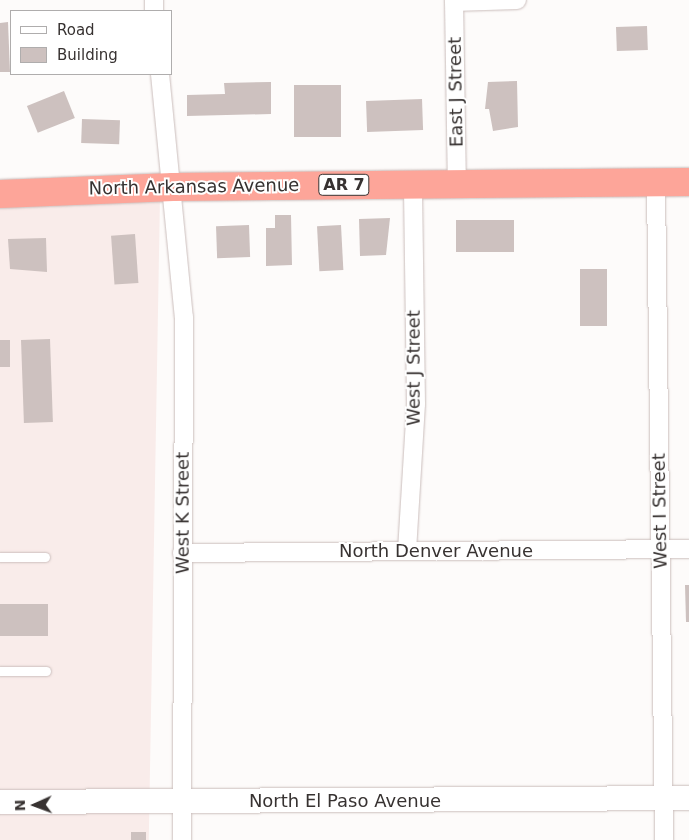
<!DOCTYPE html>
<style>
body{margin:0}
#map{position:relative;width:689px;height:840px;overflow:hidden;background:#fdfbfa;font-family:"DejaVu Sans",sans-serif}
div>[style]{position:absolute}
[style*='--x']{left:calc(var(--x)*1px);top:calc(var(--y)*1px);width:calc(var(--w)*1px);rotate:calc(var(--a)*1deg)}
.built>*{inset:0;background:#f9ecea;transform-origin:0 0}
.building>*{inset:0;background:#cdc1bf;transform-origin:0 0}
.roads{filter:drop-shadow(0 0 1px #cbbebc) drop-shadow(0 0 1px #cbbebc)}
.lane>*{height:9px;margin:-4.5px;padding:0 4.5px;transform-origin:4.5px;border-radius:4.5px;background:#fff}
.street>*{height:18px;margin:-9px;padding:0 9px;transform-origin:9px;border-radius:9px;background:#fff}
.secondary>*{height:24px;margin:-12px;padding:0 12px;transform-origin:12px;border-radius:12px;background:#fff}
.highway>*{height:28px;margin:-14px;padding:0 14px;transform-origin:14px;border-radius:14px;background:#fda599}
span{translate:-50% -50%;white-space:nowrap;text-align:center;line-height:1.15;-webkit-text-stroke:4px #fff;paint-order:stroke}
.shield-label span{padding:1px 4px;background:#fff;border:1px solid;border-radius:4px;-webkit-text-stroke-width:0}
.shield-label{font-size:16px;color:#373231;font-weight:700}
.street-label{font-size:18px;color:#373231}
.legend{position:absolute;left:10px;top:10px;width:162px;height:65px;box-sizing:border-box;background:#fff;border:1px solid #afadad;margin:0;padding:6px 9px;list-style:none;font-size:15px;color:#373231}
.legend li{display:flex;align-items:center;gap:10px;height:25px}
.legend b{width:25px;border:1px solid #afadad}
.north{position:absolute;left:10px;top:780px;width:50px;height:50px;-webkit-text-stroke:4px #fff;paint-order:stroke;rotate:268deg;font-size:14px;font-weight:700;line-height:20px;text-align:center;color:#373231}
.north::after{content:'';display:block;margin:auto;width:18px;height:22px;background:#373231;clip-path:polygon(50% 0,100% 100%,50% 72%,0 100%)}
</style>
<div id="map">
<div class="built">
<i style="left:0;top:195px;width:160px;height:645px;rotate:1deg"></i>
</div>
<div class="building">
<i style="clip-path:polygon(8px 22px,10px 72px,0 72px,0 23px)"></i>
<i style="left:647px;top:26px;width:24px;height:31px;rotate:88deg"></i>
<i style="clip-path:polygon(517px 81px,518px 127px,493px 131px,489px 109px,485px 109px,488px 82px)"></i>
<i style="clip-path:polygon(271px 82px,271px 114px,187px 116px,187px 95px,225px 94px,224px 83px)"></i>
<i style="left:294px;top:85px;width:47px;height:52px"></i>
<i style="left:64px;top:91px;width:29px;height:40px;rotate:68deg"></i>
<i style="left:422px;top:99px;width:31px;height:56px;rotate:88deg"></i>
<i style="left:82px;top:119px;width:38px;height:24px;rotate:2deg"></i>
<i style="clip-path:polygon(275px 215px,291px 215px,292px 265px,266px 266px,266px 228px,275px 228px)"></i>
<i style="clip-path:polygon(390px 218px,386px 255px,360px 256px,359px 219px)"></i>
<i style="left:456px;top:220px;width:58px;height:32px"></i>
<i style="left:249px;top:225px;width:32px;height:33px;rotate:88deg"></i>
<i style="left:341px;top:225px;width:45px;height:24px;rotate:87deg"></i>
<i style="left:135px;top:234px;width:49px;height:24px;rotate:86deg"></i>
<i style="clip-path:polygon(46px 238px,47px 272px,10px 269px,8px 239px)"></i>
<i style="left:580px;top:269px;width:27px;height:57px"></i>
<i style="left:50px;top:339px;width:83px;height:29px;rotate:88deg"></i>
<i style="left:0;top:340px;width:10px;height:27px"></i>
<i style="clip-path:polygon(685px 585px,689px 585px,689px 622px,686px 622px)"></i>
<i style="left:0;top:604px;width:48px;height:32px"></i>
<i style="left:131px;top:832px;width:15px;height:8px"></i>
</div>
<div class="roads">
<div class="lane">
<i style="--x:0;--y:557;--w:45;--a:0"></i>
<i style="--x:0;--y:671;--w:46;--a:0"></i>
</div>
<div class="street">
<i style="--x:154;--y:0;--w:11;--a:90"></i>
<i style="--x:454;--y:0;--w:184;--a:89.1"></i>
<i style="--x:454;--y:2;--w:63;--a:-1.8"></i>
<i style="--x:160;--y:74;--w:244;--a:84.4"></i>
<i style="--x:184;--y:317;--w:523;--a:90.22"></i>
<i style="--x:656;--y:183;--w:657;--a:89.3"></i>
<i style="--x:407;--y:551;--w:147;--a:-86.5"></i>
<i style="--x:416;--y:404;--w:220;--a:-90.8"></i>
<i style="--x:182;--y:553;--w:507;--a:-0.45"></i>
</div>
<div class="secondary">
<i style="--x:0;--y:802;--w:689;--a:-0.33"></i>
</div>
<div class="highway">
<i style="--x:0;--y:194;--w:173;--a:-2.3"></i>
<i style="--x:173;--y:187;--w:516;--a:-0.56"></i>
</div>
</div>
<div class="shield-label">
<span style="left:344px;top:185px">AR 7</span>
</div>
<div class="street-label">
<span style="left:456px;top:92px;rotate:-91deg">East J Street</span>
<span style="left:194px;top:187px;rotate:-1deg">North Arkansas Avenue</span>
<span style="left:414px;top:368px;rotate:-90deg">West J Street</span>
<span style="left:660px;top:511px;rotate:-91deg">West I Street</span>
<span style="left:183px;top:513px;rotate:-90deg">West K Street</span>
<span style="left:436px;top:551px">North Denver Avenue</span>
<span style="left:345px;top:801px">North El Paso Avenue</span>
</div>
<ul class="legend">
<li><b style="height:6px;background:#fff"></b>Road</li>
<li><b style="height:14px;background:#cdc1bf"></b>Building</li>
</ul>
<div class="north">N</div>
</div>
